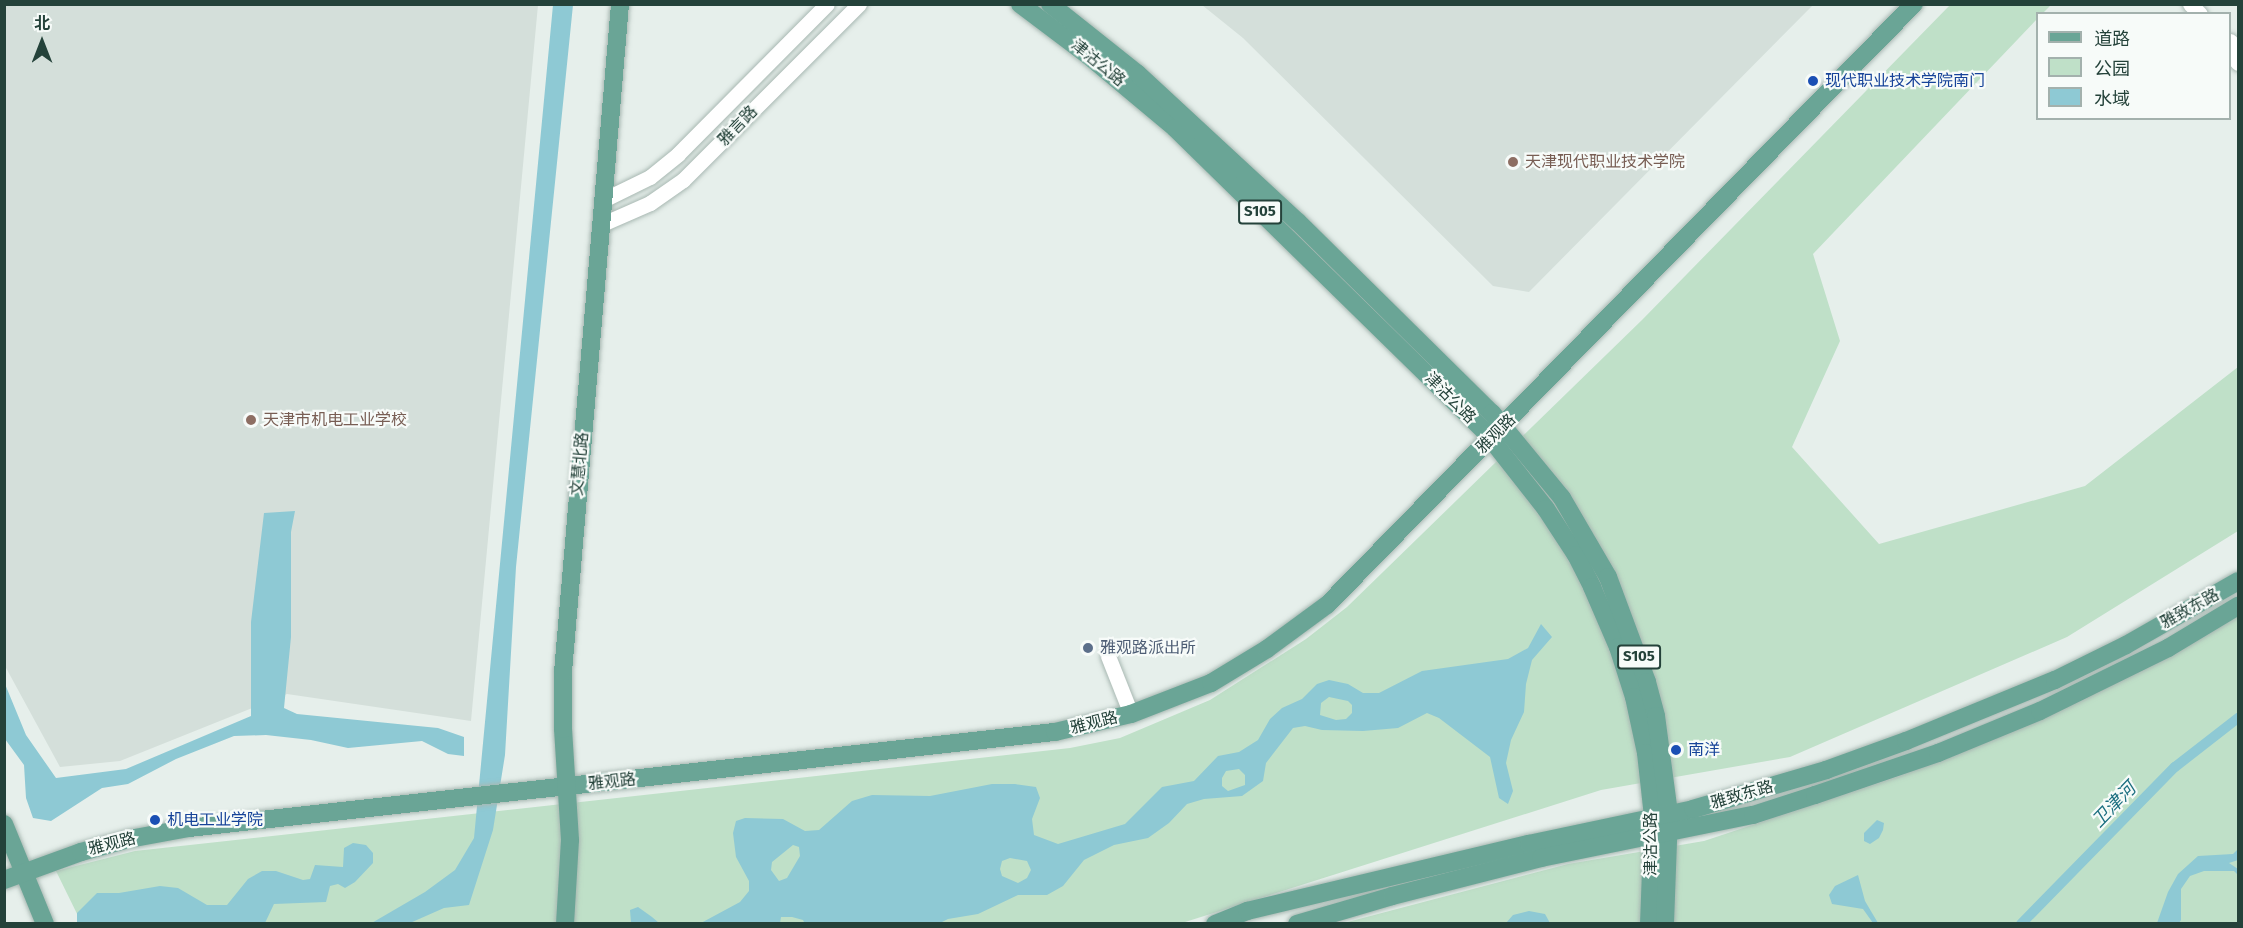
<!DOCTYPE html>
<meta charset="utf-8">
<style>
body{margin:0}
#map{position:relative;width:2243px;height:928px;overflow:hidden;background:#e6efeb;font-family:"Fira Sans","Noto Sans SC",sans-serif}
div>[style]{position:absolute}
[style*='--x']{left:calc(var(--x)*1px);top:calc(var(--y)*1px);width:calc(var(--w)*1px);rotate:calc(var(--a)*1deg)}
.built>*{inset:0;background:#d4dfda}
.green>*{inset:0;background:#bfe0c8}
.water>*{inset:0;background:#8ec9d4}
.canal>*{height:10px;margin:-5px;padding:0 5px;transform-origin:5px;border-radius:5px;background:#8ec9d4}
.roads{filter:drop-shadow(0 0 2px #a8b8b2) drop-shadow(0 0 2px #a8b8b2)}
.minor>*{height:15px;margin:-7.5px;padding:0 7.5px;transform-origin:7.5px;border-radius:7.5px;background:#fff}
.major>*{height:18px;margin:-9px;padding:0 9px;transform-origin:9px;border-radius:9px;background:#6aa596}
.dots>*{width:16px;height:16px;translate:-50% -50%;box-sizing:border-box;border:3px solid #f7fbf9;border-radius:50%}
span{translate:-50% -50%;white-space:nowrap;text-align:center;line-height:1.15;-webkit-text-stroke:4.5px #f7fbf9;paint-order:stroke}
.shield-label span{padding:2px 4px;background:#f7fbf9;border:2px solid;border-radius:4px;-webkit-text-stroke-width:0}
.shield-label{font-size:15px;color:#24423a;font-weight:700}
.street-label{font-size:16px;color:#24423a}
.transit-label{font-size:16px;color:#164399}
.left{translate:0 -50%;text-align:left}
.education-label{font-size:16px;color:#785e54}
.service-label{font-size:16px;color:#4e5e75}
.water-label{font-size:18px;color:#1c6f80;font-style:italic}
.frame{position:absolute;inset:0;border:6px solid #24423a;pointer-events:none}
.legend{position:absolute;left:2036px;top:12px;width:195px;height:108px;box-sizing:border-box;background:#f7fbf9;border:2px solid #a3b1ad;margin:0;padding:8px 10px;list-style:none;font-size:18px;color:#24423a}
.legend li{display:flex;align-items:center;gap:12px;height:30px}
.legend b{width:30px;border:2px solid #a3b1ad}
.north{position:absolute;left:12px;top:12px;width:60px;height:60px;-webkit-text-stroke:4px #f7fbf9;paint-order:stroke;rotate:0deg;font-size:16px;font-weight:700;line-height:24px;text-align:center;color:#24423a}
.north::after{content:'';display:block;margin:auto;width:21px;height:27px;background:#24423a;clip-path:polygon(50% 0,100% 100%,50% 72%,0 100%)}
</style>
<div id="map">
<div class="built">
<i style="clip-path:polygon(4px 5px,538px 5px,471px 721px,287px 694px,120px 761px,60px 767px,5px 666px)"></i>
<i style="clip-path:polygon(1202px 5px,1813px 5px,1529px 292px,1493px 286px,1243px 38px)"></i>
</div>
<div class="green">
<i style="clip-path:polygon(1950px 5px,2051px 5px,2043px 13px,2038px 14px,2037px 19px,1813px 254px,1840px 341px,1792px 447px,1879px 544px,2085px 486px,2238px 367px,2238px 531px,2067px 637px,1790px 757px,1601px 790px,1182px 923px,82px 924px,56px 871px,135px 851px,1070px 748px,1120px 738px,1210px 700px,1306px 639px,1347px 607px,1643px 319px)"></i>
<i style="clip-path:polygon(2238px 611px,2238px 923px,1340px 924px,1568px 864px,1704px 841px,1900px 776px,2121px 680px)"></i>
</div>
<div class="water">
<i style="clip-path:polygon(553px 5px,573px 5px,516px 567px,505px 755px,493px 830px,469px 905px,444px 908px,410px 923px,370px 924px,425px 892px,455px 870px,474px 838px)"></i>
<i style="clip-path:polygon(295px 511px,291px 532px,291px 637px,284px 708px,297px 714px,438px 728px,464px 737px,464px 756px,448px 754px,422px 741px,348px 748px,311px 740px,266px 735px,234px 736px,176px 759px,128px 784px,102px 788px,51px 821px,33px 818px,26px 798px,24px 765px,5px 739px,5px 684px,26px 735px,56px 778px,126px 769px,251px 716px,251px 622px,264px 513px)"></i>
<i style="clip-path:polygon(evenodd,1541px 624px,1552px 637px,1532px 660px,1526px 684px,1524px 712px,1511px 740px,1506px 763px,1513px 791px,1508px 804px,1499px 798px,1490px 757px,1439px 718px,1427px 713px,1398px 728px,1363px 731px,1322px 730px,1305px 726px,1293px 728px,1266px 763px,1263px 781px,1242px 796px,1204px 799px,1187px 804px,1169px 823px,1148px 838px,1114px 845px,1084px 860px,1063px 886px,1047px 895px,1018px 895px,978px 914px,948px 919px,940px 923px,805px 924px,803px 920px,792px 917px,781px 917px,780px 923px,701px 923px,740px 902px,749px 891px,749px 881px,736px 857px,733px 833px,736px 821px,745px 818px,783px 819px,805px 831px,819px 830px,852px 801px,872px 795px,930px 796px,992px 784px,1015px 784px,1036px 787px,1040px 798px,1032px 819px,1034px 835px,1058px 844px,1125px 824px,1162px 787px,1194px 781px,1218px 756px,1239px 752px,1258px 740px,1270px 719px,1282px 708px,1302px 699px,1317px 684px,1329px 680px,1348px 684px,1363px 693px,1379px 693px,1422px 671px,1508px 659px,1528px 648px,1541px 624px,1329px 697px,1348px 701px,1352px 705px,1352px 713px,1346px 719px,1336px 720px,1320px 715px,1321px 703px,1329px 697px,1541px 624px,1239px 769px,1245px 775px,1245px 785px,1228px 791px,1222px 786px,1222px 778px,1226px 771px,1239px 769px,1541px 624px,793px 845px,799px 847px,800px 856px,787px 878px,779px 881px,771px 870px,772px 862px,793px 845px,1541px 624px,1010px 858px,1027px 861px,1031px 870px,1027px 878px,1018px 883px,1002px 876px,1000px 869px,1002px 861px,1010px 858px)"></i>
<i style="clip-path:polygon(1877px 820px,1884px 823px,1883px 830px,1879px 838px,1870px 844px,1864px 841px,1864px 833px)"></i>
<i style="clip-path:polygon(353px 843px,366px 845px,373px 853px,373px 863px,355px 882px,345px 888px,338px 884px,330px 886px,326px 902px,274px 904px,265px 923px,77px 923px,77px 913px,97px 893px,119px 893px,160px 886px,178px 888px,207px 905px,227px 905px,248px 879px,262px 871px,276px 871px,303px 880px,310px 879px,315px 865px,343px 867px,344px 848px)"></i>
<i style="clip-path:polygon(2238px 849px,2238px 860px,2229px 863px,2238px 869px,2238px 875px,2234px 871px,2204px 871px,2190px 876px,2181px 889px,2181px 920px,2179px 923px,2157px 923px,2168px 892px,2178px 874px,2198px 856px,2233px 854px)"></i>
<i style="clip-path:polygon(1858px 875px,1865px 901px,1878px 923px,1873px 923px,1863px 909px,1832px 904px,1829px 895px,1835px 886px)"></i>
<i style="clip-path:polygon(638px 907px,652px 917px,659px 923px,631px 923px,630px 910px)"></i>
<i style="clip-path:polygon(1529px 911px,1545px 914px,1550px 923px,1506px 923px,1513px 915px)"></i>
</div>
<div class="canal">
<i style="--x:2021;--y:924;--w:220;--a:-45.6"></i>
<i style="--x:2175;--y:767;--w:80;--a:-37.9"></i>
</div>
<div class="roads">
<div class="minor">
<i style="--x:2190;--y:4;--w:14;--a:45"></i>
<i style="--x:2230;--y:41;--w:12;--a:48"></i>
<i style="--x:2230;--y:54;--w:12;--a:48"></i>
<i style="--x:603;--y:200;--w:52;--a:-26.1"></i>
<i style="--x:650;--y:177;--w:36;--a:-39"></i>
<i style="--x:678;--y:154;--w:211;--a:-45.2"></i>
<i style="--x:600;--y:225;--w:55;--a:-23.7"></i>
<i style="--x:650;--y:203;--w:40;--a:-34.9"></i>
<i style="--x:683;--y:180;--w:249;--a:-45"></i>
<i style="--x:1108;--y:656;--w:62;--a:68.4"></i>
</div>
<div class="major">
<i style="--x:1020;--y:4;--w:86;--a:37"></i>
<i style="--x:1089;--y:56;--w:112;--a:39.9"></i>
<i style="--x:1175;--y:128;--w:437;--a:44.4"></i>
<i style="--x:1487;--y:434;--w:95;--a:51.8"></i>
<i style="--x:1546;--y:509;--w:55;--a:56.9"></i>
<i style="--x:1576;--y:555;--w:36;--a:63"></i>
<i style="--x:1592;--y:587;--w:65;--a:66.6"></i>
<i style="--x:1618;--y:647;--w:52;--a:72.3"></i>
<i style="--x:1634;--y:697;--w:57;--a:77.9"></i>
<i style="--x:1646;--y:753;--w:63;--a:83.7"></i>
<i style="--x:1653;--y:816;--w:108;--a:92.1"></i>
<i style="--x:1050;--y:4;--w:112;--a:38.5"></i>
<i style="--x:1138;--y:74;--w:218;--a:42.8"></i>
<i style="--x:1298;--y:222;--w:272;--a:44.6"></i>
<i style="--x:1492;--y:413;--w:110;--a:50.5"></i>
<i style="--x:1562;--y:498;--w:91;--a:59.8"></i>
<i style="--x:1608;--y:577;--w:112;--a:69.6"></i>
<i style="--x:1647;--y:682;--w:35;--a:75"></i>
<i style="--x:1656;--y:716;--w:99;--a:82.4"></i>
<i style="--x:1669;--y:814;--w:110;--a:92.1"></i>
<i style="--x:4;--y:824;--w:108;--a:67.7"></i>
<i style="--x:4;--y:880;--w:82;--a:-20"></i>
<i style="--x:81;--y:852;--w:50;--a:-15.2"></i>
<i style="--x:129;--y:839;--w:61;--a:-10.4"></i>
<i style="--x:189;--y:828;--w:871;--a:-6.33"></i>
<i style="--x:1055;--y:732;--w:78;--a:-13.3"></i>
<i style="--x:1131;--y:714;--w:86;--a:-21.2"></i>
<i style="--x:1211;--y:683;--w:66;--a:-31.3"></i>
<i style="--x:1267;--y:649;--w:74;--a:-36.3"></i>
<i style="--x:1327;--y:605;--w:840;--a:-45.68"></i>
<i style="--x:565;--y:924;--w:84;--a:-86.6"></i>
<i style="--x:570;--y:840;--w:111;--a:-93.6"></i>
<i style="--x:563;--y:729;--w:57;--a:-90"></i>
<i style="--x:563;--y:672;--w:670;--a:-85.12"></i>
<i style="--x:1215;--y:924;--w:35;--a:-22"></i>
<i style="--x:1247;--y:911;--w:290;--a:-13.4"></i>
<i style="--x:1529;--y:844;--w:168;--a:-12"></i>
<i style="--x:1693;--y:809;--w:139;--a:-16.3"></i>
<i style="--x:1826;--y:770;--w:85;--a:-19.9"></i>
<i style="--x:1906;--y:741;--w:161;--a:-22.3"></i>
<i style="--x:2055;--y:680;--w:79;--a:-26.2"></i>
<i style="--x:2126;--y:645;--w:129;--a:-29.7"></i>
<i style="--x:1297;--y:924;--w:99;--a:-16.4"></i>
<i style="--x:1392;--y:896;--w:154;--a:-14.3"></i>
<i style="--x:1541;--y:858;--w:216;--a:-11.5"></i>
<i style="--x:1753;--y:815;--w:65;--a:-17.9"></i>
<i style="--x:1815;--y:795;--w:130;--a:-18.9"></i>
<i style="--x:1938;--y:753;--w:110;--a:-22.4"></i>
<i style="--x:2040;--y:711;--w:143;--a:-26.2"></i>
<i style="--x:2168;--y:648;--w:82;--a:-31"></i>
</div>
</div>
<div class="dots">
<i style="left:1813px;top:81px;background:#1a4fb4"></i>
<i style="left:1513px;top:162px;background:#8d6e63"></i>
<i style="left:251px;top:420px;background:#8d6e63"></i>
<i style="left:1088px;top:648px;background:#5c6f8a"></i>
<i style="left:1676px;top:750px;background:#1a4fb4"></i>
<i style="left:155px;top:820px;background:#1a4fb4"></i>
</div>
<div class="shield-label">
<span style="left:1260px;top:212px">S105</span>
<span style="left:1639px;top:657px">S105</span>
</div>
<div class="street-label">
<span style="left:1098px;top:63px;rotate:39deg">津沽公路</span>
<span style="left:738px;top:126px;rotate:-46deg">雅言路</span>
<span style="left:1450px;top:398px;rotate:45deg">津沽公路</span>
<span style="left:1496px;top:434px;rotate:-45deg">雅观路</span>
<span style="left:580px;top:464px;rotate:-85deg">文慧北路</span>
<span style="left:2190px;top:609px;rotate:-29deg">雅致东路</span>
<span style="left:1094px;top:723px;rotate:-14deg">雅观路</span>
<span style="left:612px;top:782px;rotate:-6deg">雅观路</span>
<span style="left:1742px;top:795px;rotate:-16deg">雅致东路</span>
<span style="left:112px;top:844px;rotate:-14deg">雅观路</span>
<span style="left:1651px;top:844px;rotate:-90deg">津沽公路</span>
</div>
<div class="transit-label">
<span class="left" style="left:1825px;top:81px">现代职业技术学院南门</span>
<span class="left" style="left:1688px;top:750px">南洋</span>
<span class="left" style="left:167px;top:820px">机电工业学院</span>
</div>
<div class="education-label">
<span class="left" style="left:1525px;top:162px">天津现代职业技术学院</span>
<span class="left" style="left:263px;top:420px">天津市机电工业学校</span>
</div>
<div class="service-label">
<span class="left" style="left:1100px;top:648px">雅观路派出所</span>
</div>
<div class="water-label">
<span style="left:2114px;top:805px;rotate:-46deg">卫津河</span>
</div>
<div class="frame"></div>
<ul class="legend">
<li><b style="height:8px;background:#6aa596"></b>道路</li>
<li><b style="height:16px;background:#bfe0c8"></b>公园</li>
<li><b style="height:16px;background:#8ec9d4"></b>水域</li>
</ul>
<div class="north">北</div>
</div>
